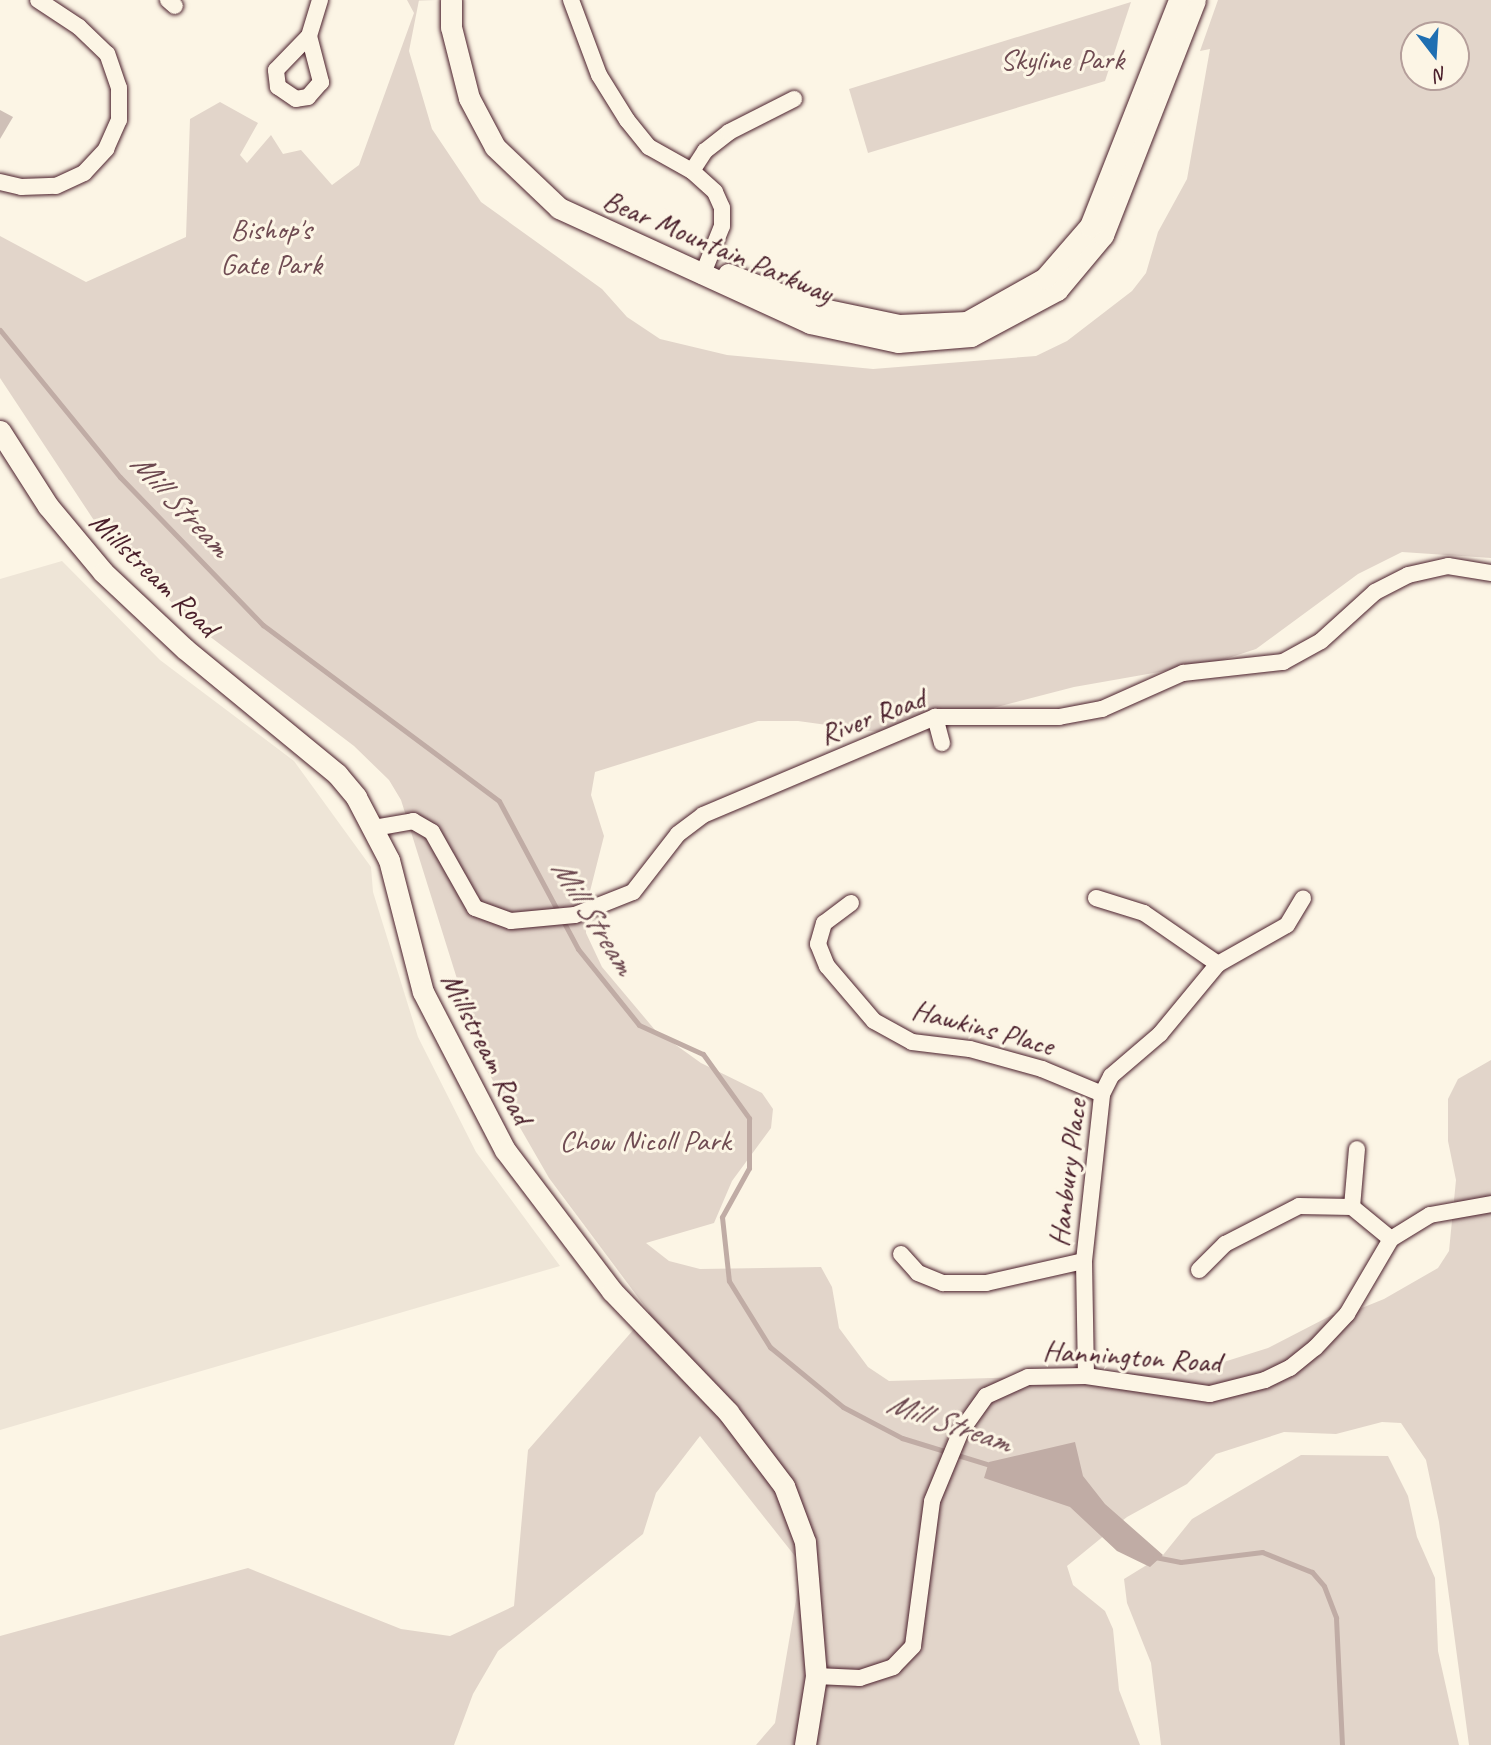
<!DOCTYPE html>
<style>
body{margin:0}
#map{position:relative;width:1491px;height:1745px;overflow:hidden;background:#fcf5e5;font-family:Caveat,sans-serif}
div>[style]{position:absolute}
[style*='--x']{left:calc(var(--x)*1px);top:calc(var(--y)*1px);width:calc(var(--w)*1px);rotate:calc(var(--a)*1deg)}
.built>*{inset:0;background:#eee5d7}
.green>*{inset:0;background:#e2d5ca}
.water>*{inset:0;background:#c0aca5}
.stream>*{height:5px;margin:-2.5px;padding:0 2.5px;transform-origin:2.5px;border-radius:2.5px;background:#c0aca5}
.building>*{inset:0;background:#cfc0b7}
.roads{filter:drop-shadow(0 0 2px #4a1f2b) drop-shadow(0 0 2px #4a1f2b)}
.street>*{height:16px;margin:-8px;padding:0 8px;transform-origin:8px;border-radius:8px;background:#fcf5e5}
.secondary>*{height:21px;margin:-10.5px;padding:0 10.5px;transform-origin:10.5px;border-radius:10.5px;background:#fcf5e5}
span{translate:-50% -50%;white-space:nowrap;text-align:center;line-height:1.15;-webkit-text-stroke:6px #fcf5e5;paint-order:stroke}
.park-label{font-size:30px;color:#704c53}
.street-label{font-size:30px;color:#4a1f2b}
.water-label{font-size:32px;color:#6d4950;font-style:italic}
.north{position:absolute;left:1400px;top:21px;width:70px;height:70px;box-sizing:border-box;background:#fcf5e5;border:2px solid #b59f9b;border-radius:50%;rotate:163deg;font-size:19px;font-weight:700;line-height:28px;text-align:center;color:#4a1f2b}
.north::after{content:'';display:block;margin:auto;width:24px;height:32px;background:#1f6fb2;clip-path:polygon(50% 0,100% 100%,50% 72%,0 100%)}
</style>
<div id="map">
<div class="built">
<i style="clip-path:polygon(62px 561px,160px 660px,294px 761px,371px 867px,373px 892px,418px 1037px,476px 1152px,560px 1266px,0 1430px,0 579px)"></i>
</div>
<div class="green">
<i style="clip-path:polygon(evenodd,407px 0,419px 0,409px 51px,432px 129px,481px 202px,602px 289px,627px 317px,660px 339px,727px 355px,873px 369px,1036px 356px,1067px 341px,1132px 291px,1146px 273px,1158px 232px,1187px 179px,1210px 49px,1200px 51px,1218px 0,1491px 0,1491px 558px,1402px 552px,1358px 574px,1256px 649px,1216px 662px,1074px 687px,893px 734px,798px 721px,758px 721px,595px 772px,591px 795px,604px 836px,586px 907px,586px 933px,602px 967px,655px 1030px,701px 1063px,762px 1093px,773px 1109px,771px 1128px,732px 1181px,714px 1223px,646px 1243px,669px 1261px,700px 1269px,821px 1267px,832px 1287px,839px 1328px,868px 1367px,889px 1381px,1192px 1372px,1268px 1348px,1332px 1315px,1347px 1314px,1384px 1299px,1438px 1268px,1449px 1251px,1456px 1180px,1448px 1141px,1448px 1099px,1458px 1079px,1491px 1060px,1491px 1745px,1469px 1745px,1439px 1522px,1426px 1460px,1401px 1423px,1382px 1422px,1336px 1434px,1284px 1432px,1216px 1454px,1187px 1484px,1127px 1517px,1067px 1566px,1073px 1585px,1105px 1611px,1113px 1629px,1119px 1690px,1140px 1745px,756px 1745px,775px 1723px,802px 1565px,700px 1436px,656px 1493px,643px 1534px,498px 1651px,473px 1694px,454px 1745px,0 1745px,0 1636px,248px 1568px,401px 1629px,450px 1636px,514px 1606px,528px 1450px,649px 1312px,549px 1178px,484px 1065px,401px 800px,389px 780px,354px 746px,192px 623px,101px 531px,0 378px,0 236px,86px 282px,186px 237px,190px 119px,220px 102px,258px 123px,240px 155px,247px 163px,271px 135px,283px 154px,301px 150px,332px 185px,359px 165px,414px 13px,407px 0,1414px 35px,1456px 35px,1456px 77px,1414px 77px,1414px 35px)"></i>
<i style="clip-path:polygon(1131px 2px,1105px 81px,868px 153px,849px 89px)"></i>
<i style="clip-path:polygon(1301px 1455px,1388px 1456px,1408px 1496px,1417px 1537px,1435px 1578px,1438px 1651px,1459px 1745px,1161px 1745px,1151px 1663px,1127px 1603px,1124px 1579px,1163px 1555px,1192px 1519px)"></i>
</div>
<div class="water">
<i style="clip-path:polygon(1075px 1442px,1083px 1476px,1105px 1504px,1163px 1555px,1150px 1567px,1117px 1551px,1070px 1507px,984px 1478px,989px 1462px)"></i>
</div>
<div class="stream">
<i style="--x:0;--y:330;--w:190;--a:50.8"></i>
<i style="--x:120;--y:477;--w:206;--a:46"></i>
<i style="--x:263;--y:625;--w:294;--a:36.7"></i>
<i style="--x:499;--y:801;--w:168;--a:61.9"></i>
<i style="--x:578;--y:949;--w:97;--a:51.2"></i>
<i style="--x:639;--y:1025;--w:70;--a:24.4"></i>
<i style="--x:703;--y:1054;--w:79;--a:54.3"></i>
<i style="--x:749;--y:1118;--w:50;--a:90"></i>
<i style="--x:749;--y:1168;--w:56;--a:118.9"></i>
<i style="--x:722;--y:1217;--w:64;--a:83.8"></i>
<i style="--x:729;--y:1281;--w:78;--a:58.2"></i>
<i style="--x:770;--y:1347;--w:94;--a:39.4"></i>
<i style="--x:843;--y:1407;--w:67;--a:27.7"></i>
<i style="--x:902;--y:1438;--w:95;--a:17.1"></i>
<i style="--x:1155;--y:1557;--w:26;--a:11"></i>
<i style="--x:1181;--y:1562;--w:82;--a:-7"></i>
<i style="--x:1262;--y:1552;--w:54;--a:21.8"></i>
<i style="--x:1312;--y:1572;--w:18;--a:49"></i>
<i style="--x:1324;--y:1586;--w:34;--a:69"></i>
<i style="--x:1336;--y:1618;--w:127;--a:87.3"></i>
</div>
<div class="building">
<i style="clip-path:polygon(0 110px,13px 117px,0 139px)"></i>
</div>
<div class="roads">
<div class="street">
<i style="--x:168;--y:0;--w:9;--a:41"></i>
<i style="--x:571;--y:0;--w:80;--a:69.5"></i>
<i style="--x:599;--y:75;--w:53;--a:58.1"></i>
<i style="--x:627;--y:120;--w:35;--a:51"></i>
<i style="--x:649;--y:147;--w:49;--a:29.2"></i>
<i style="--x:692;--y:171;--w:31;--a:42"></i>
<i style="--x:715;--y:192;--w:17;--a:66"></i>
<i style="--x:722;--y:208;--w:18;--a:90"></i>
<i style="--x:722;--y:226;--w:54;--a:111.8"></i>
<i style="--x:309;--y:36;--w:48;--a:75.4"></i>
<i style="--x:321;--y:82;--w:20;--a:131"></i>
<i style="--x:308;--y:97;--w:12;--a:171"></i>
<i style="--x:296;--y:99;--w:22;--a:-146"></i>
<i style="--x:278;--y:87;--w:17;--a:-97"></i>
<i style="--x:276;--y:70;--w:47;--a:-45.9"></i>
<i style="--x:309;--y:36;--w:38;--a:-73"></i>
<i style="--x:692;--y:171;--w:24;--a:-57"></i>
<i style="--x:705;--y:151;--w:31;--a:-38"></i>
<i style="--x:729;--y:132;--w:73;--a:-26.9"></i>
<i style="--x:0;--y:182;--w:22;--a:13"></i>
<i style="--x:21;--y:187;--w:35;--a:-2"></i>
<i style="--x:56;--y:186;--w:31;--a:-25"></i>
<i style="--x:84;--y:173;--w:33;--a:-47"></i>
<i style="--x:106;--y:149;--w:32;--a:-66"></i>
<i style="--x:119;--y:120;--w:32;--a:-90"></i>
<i style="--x:119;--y:88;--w:36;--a:-109"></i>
<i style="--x:107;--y:54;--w:39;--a:-136"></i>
<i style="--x:79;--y:27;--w:49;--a:-146.6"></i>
<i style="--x:935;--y:717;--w:27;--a:75"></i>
<i style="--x:374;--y:828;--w:40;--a:-10"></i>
<i style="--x:413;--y:821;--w:22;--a:30"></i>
<i style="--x:432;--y:832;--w:87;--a:60.5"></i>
<i style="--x:475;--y:908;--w:38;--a:20"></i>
<i style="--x:511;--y:921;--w:64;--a:-5.4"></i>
<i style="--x:575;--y:915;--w:62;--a:-21.6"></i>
<i style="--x:633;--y:892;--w:73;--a:-52.2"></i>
<i style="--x:678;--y:834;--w:31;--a:-37"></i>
<i style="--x:703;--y:815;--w:252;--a:-22.9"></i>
<i style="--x:935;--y:717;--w:124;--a:0"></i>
<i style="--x:1059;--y:717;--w:44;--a:-10.5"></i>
<i style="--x:1102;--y:709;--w:89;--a:-24"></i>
<i style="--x:1183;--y:673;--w:101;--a:-6.3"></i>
<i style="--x:1283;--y:662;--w:43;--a:-28.9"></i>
<i style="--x:1321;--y:641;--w:73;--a:-42.2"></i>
<i style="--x:1375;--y:592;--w:37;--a:-27"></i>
<i style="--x:1408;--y:575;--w:41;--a:-12.7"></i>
<i style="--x:1448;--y:566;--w:44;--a:9.2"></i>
<i style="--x:1096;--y:898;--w:50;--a:17.4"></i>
<i style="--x:1144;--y:913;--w:90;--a:34.6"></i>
<i style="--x:851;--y:903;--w:34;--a:143"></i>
<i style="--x:824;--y:923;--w:22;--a:106"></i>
<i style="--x:818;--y:944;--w:24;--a:68"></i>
<i style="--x:827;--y:966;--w:72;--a:49.5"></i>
<i style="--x:874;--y:1021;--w:43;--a:28.9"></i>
<i style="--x:912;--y:1042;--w:58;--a:6.9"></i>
<i style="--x:970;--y:1049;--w:75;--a:15.5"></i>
<i style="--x:1042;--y:1069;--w:65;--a:22.6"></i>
<i style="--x:1352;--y:1207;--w:58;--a:-85.1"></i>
<i style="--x:901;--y:1254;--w:25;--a:48"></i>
<i style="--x:918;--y:1273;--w:27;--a:22"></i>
<i style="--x:943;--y:1283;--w:43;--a:0"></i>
<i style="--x:986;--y:1283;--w:100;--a:-12.7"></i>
<i style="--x:1199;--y:1270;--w:37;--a:-45"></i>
<i style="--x:1225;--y:1244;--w:83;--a:-27.2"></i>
<i style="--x:1299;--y:1206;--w:53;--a:1.1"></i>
<i style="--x:1352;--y:1207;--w:50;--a:39.4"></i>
<i style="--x:1086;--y:1376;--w:115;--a:-91"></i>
<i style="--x:1084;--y:1261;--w:168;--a:-83.8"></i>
<i style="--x:1102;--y:1094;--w:20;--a:-63"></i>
<i style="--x:1111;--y:1076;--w:65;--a:-40.6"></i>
<i style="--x:1160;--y:1034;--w:91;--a:-50.4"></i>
<i style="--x:1218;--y:964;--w:79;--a:-29.5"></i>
<i style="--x:1287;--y:925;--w:31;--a:-59"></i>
<i style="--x:816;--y:1676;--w:44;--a:2.6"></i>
<i style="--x:860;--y:1678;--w:35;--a:-18"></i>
<i style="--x:893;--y:1667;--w:29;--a:-46"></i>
<i style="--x:913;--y:1646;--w:146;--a:-82.5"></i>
<i style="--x:932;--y:1501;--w:76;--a:-67.5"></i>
<i style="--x:961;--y:1431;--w:43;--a:-54.5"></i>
<i style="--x:986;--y:1396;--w:46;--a:-24.3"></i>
<i style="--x:1028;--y:1377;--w:58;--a:-1"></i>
<i style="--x:1086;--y:1376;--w:125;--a:8.3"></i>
<i style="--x:1210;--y:1394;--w:57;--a:-14.3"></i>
<i style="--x:1265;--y:1380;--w:28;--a:-26"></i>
<i style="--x:1290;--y:1368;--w:32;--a:-39"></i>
<i style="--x:1315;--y:1348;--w:47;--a:-46.7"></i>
<i style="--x:1347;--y:1314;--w:87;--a:-59.6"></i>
<i style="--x:1391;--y:1239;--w:46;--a:-31.6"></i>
<i style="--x:1430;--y:1215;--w:62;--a:-10.2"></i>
</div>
<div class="secondary">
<i style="--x:451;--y:0;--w:27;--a:90"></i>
<i style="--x:451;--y:27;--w:73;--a:75.8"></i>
<i style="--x:469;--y:98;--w:55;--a:62"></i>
<i style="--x:495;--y:147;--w:88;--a:43.6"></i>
<i style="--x:559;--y:208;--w:276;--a:24.6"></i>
<i style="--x:810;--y:323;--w:90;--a:12.2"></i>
<i style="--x:898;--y:342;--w:73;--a:-4.7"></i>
<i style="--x:971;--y:336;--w:98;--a:-28.1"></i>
<i style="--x:1057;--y:290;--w:72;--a:-50.1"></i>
<i style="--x:1103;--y:235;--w:252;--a:-68.6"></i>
<i style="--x:728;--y:274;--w:91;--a:21.2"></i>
<i style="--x:813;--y:307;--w:88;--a:11.8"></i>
<i style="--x:899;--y:325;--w:68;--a:-2.5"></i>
<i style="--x:967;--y:322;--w:90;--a:-29.4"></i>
<i style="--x:1045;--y:278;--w:69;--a:-49.1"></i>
<i style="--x:1090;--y:226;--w:243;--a:-68.5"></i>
<i style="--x:0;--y:431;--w:89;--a:57.4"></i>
<i style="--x:48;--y:506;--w:86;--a:50.2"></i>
<i style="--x:103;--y:572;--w:112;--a:43.2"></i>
<i style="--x:185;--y:649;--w:197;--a:39.4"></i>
<i style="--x:337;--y:774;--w:30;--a:50"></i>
<i style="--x:356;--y:797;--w:71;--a:62.4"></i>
<i style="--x:389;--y:860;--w:136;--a:75.6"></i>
<i style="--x:423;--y:992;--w:178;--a:62.6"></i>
<i style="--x:505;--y:1150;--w:177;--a:52.8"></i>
<i style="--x:612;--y:1291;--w:168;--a:46.2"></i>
<i style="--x:728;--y:1412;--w:93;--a:52.9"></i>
<i style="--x:784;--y:1486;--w:60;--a:69.4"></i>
<i style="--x:805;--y:1542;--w:134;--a:85.3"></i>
<i style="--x:816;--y:1676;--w:70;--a:99.1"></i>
</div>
</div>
<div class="park-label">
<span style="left:1062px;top:59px">Skyline Park</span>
<span style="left:271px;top:246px">Bishop's<br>Gate Park</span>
<span style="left:645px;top:1140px">Chow Nicoll Park</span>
</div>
<div class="street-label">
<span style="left:718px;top:246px;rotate:23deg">Bear Mountain Parkway</span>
<span style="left:154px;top:574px;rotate:44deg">Millstream Road</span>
<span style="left:872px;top:716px;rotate:-21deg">River Road</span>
<span style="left:983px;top:1027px;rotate:15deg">Hawkins Place</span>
<span style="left:487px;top:1048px;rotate:63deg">Millstream Road</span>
<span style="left:1067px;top:1173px;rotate:-83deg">Hanbury Place</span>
<span style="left:1132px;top:1356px;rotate:4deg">Hannington Road</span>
</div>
<div class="water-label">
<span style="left:180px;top:505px;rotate:47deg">Mill Stream</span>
<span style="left:593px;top:917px;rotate:58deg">Mill Stream</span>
<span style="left:949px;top:1423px;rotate:19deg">Mill Stream</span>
</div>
<div class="north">N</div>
</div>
